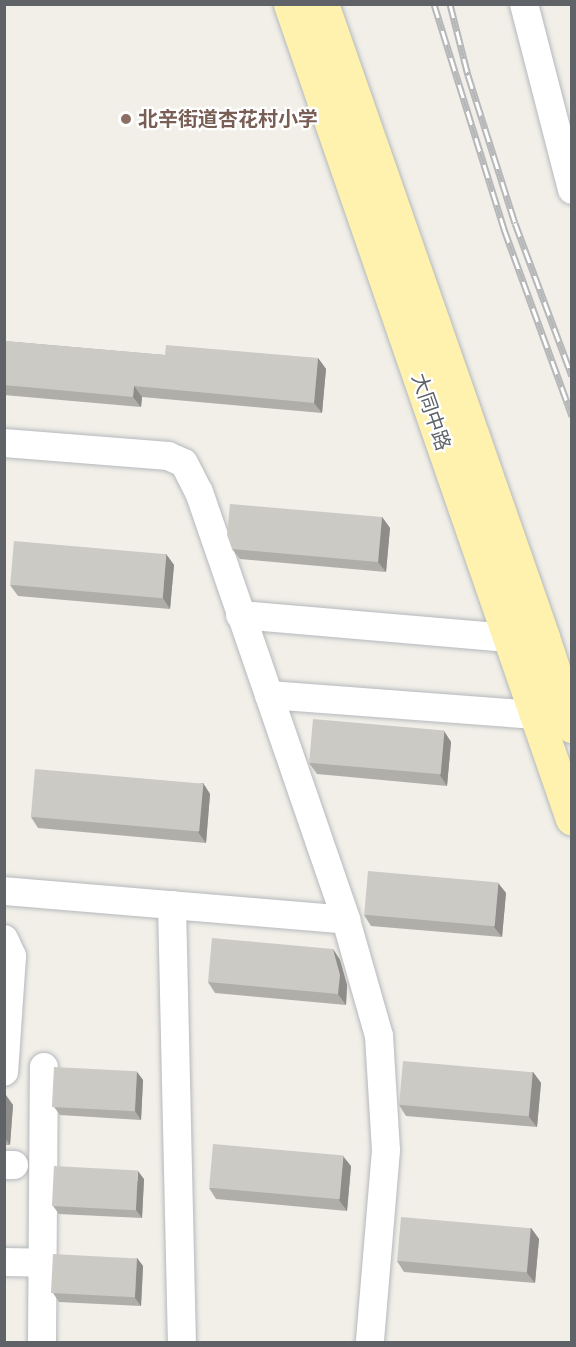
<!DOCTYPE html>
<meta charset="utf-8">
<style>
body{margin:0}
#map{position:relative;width:576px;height:1347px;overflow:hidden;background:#f1efe8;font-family:"PT Sans","Noto Sans SC",sans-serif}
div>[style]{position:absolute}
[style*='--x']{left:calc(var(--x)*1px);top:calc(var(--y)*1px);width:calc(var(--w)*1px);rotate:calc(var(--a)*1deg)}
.roads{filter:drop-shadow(0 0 2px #b5b8bc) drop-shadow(0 0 2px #b5b8bc)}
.minor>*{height:28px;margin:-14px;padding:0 14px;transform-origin:14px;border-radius:14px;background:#fff}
.major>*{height:33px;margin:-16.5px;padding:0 16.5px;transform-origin:16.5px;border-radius:16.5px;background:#fff2af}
.rail>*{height:7px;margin-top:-3.5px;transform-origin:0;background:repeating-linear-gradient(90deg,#fff 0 14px,#b6b7b8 0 28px);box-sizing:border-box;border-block:2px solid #b6b7b8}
.wall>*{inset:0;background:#afaea9}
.shaded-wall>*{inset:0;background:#8f8d8a}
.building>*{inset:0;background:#cccac5;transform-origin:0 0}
.dots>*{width:16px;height:16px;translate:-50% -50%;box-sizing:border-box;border:3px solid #fff;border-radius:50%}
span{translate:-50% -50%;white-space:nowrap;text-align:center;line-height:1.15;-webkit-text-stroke:4.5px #fff;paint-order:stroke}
.education-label{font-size:20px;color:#785e54;font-weight:700}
.left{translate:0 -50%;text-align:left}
.street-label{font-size:20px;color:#5f6368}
.frame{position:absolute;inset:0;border:6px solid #5f6368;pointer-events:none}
</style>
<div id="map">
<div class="roads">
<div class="minor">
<i style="--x:524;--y:4;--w:192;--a:75.5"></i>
<i style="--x:4;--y:443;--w:165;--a:4.5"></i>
<i style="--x:168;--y:456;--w:17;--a:24"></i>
<i style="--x:184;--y:463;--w:33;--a:63"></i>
<i style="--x:199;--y:492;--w:453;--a:71"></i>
<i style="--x:346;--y:920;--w:121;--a:74.1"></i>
<i style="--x:379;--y:1036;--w:114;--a:86.5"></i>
<i style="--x:386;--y:1150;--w:193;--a:94.8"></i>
<i style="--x:240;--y:615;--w:270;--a:4.9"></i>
<i style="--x:269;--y:695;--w:268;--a:4.3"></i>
<i style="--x:4;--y:891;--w:343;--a:4.8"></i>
<i style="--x:172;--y:905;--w:437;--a:88.7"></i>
<i style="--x:4;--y:939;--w:19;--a:65"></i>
<i style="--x:12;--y:956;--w:116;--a:93.9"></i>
<i style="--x:4;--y:1165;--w:10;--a:0"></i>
<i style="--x:4;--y:1262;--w:39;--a:1"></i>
<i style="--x:42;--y:1342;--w:275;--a:-89.6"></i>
</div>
<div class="major">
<i style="--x:290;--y:4;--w:862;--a:70.91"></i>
<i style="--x:322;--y:4;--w:670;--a:70.75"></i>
<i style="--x:543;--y:637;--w:94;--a:72"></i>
</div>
</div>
<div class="rail">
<i style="--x:434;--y:4;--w:236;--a:72.7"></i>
<i style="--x:504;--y:229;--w:199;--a:70"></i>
<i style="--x:450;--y:4;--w:73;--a:75.8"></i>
<i style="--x:468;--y:75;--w:155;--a:72.4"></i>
<i style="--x:515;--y:223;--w:163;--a:69.6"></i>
</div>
<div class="wall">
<i style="clip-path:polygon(4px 341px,165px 355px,318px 358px,326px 369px,322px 413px,142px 397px,141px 407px,4px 395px)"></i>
<i style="clip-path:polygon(382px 517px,390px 528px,386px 572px,240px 559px,232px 549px)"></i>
<i style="clip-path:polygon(166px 554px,174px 565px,170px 609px,18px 596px,10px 585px)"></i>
<i style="clip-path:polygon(444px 731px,451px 742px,447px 786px,317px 774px,309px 763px)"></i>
<i style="clip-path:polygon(203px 783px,210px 794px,206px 843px,38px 828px,31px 817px)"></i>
<i style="clip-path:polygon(498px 883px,506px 893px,502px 937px,371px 926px,364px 915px)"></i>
<i style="clip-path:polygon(333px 949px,340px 960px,347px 985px,346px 1005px,215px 993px,208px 982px)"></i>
<i style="clip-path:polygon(137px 1072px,143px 1080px,141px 1120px,60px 1115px,54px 1107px)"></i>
<i style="clip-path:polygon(533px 1072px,541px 1083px,537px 1127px,406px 1116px,399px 1105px)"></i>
<i style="clip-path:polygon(4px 1095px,13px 1105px,10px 1145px,4px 1145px)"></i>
<i style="clip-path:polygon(351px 1166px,347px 1211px,216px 1199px,209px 1188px)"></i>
<i style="clip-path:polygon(144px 1179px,142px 1218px,59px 1214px,53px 1206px)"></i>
<i style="clip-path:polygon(531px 1228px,539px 1239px,535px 1283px,404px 1272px,397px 1261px)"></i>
<i style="clip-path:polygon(137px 1258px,143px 1266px,141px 1306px,59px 1302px,53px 1293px)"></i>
</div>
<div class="shaded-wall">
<i style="clip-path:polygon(318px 358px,326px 369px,322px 413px,314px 403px)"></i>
<i style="clip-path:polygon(134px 386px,142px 397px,141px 407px,133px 397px)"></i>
<i style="clip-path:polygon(382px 517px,390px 528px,386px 572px,378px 562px)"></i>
<i style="clip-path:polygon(166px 554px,174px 565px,170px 609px,163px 598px)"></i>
<i style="clip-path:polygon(444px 731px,451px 742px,447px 786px,440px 775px)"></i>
<i style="clip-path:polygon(203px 783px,210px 794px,206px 843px,198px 832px)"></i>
<i style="clip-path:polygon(498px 883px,506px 893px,502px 937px,494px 927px)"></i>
<i style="clip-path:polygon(333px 949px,340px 960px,347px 985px,346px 1005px,338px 994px)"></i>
<i style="clip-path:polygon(137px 1072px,143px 1080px,141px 1120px,135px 1111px)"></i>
<i style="clip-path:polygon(533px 1072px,541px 1083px,537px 1127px,529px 1117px)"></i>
<i style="clip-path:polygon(6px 1095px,13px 1105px,10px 1145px,4px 1137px,4px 1109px)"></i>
<i style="clip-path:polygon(343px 1156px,351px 1166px,347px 1211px,339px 1200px)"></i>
<i style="clip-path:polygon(138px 1171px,144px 1179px,142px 1218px,136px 1210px)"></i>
<i style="clip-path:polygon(531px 1228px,539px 1239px,535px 1283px,527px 1273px)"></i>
<i style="clip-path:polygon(137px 1258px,143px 1266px,141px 1306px,135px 1298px)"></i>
</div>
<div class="building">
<i style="clip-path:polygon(4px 341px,165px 355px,166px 345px,318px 358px,314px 403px,134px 386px,133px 397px,4px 385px)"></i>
<i style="clip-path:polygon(230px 504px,382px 517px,378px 562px,232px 549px,227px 535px)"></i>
<i style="left:14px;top:541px;width:153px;height:44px;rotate:5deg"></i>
<i style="left:313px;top:719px;width:132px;height:44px;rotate:5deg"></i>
<i style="left:35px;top:769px;width:169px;height:48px;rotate:5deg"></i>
<i style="left:368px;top:871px;width:131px;height:44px;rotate:5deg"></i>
<i style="clip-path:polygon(212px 938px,333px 949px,340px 975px,338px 994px,208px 982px)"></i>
<i style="left:403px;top:1061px;width:130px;height:44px;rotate:5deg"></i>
<i style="left:54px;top:1067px;width:83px;height:40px;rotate:3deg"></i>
<i style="left:213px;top:1144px;width:131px;height:44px;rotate:5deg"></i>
<i style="left:54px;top:1166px;width:84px;height:40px;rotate:3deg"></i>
<i style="left:401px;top:1217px;width:130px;height:44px;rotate:5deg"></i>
<i style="left:53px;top:1254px;width:84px;height:39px;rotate:3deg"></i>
</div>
<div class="dots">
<i style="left:126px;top:119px;background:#8d6e63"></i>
</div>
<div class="education-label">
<span class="left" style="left:138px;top:119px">北辛街道杏花村小学</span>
</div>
<div class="street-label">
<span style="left:431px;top:412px;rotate:71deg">大同中路</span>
</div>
<div class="frame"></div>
</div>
